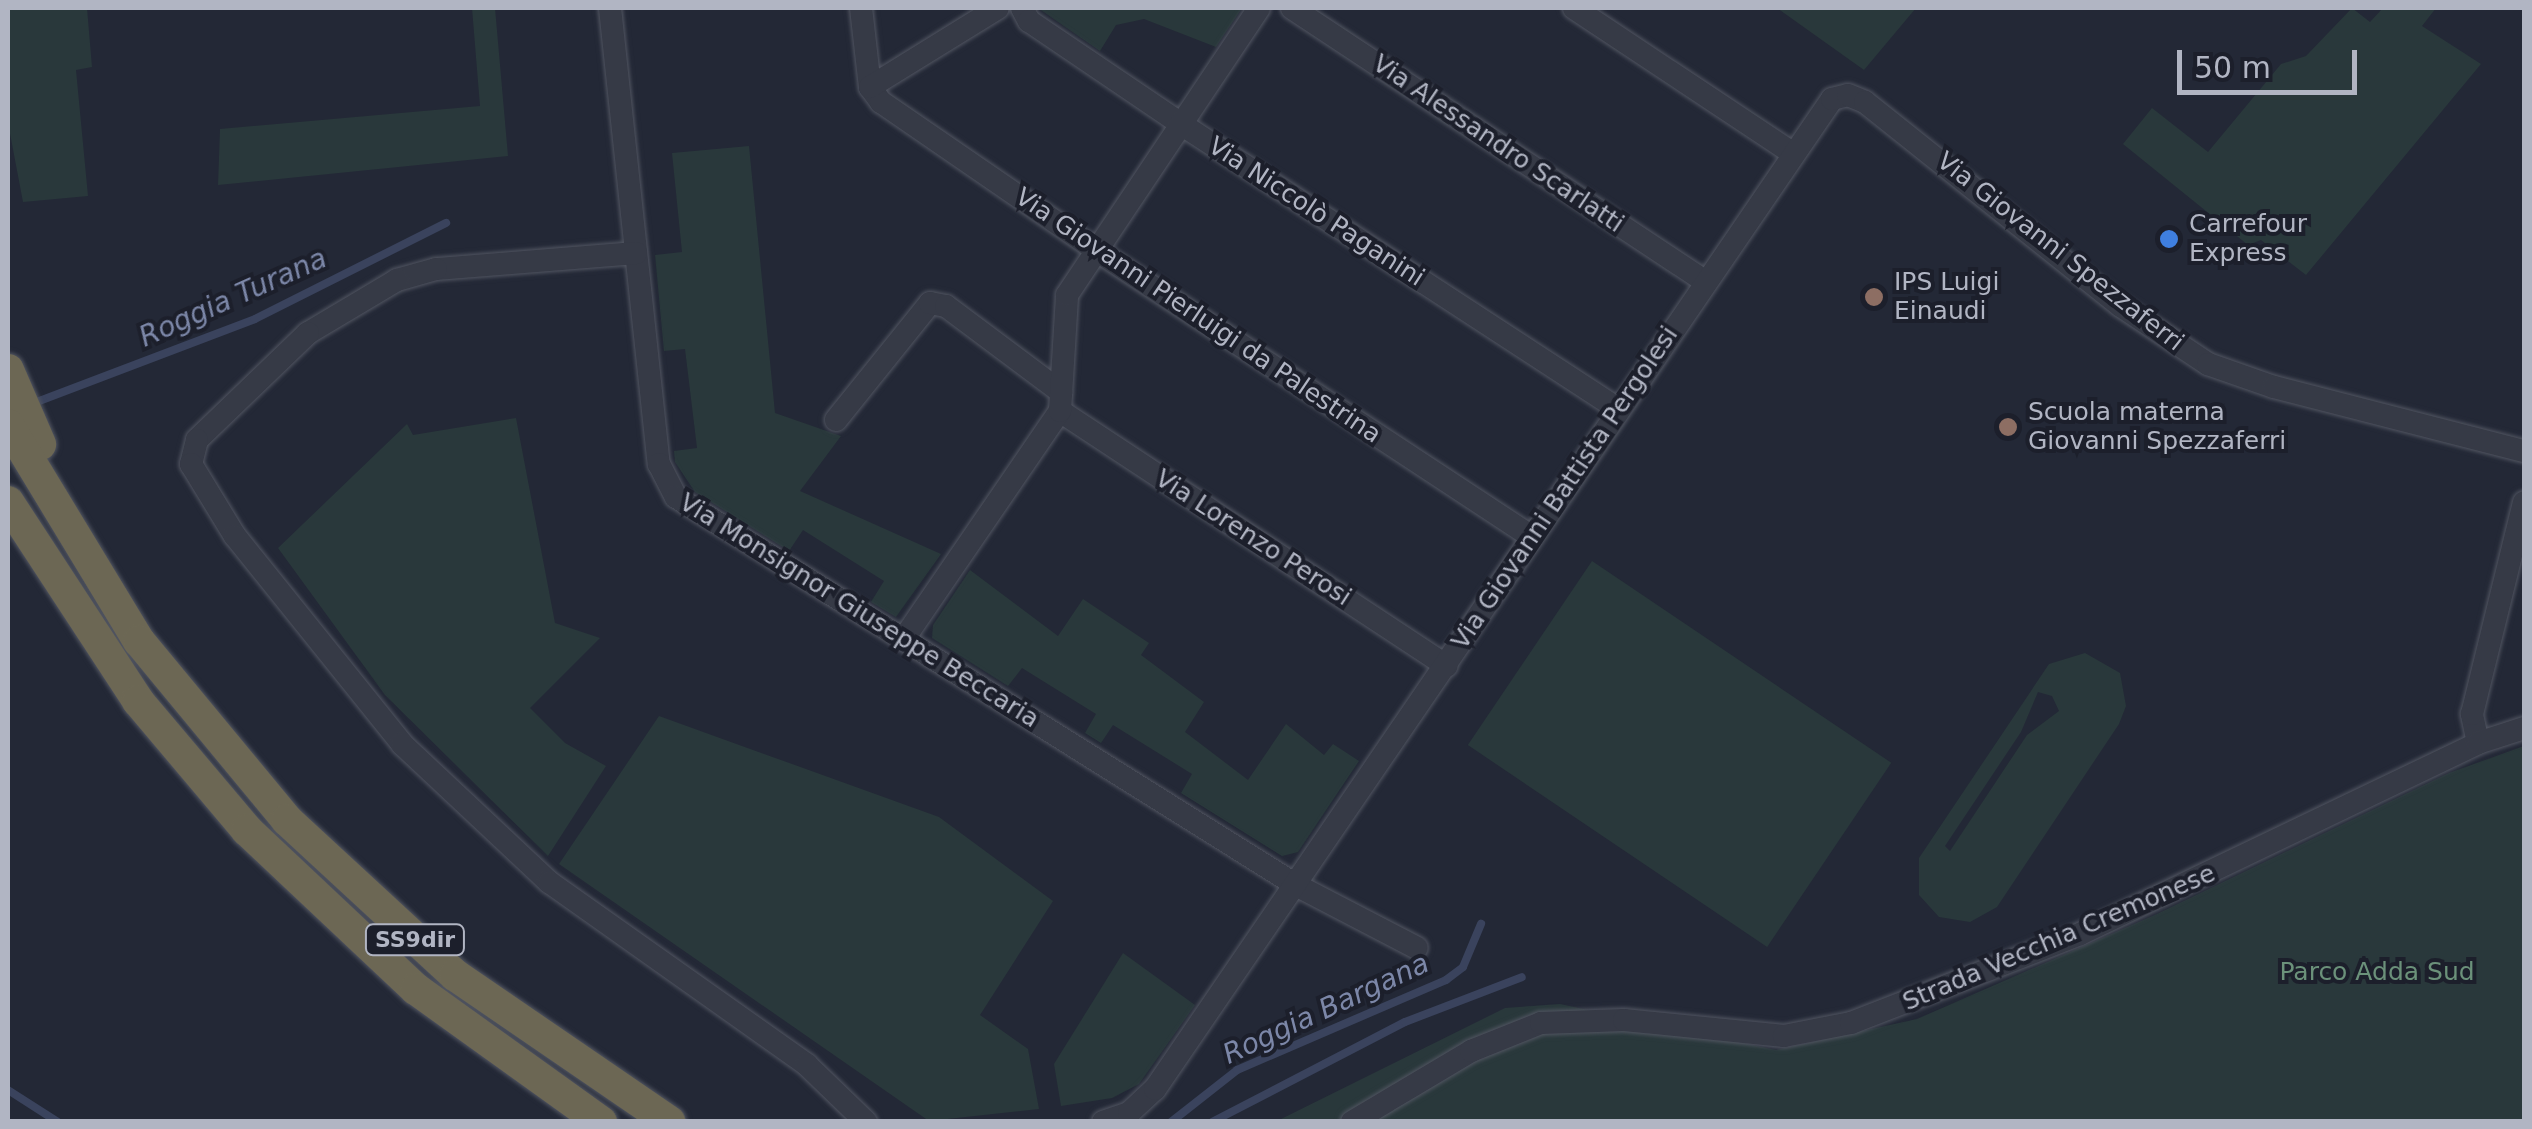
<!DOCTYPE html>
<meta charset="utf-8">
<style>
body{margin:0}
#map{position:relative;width:2532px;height:1129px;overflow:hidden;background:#232836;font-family:"DejaVu Sans",sans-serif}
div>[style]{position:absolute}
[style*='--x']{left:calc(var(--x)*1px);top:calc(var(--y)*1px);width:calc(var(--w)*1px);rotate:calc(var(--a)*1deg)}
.green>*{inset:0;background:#29383b;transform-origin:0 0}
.stream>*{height:8px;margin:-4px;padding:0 4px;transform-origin:4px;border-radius:4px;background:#3a435d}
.roads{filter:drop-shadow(0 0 2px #515561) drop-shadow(0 0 2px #515561)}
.minor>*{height:22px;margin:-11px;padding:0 11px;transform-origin:11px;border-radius:11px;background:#363a46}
.highway>*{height:32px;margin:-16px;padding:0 16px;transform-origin:16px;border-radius:16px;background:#6c6754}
.dots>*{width:28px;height:28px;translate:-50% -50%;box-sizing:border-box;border:5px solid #1c1f2b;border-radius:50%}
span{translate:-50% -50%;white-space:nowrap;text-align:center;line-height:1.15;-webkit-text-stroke:8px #1c1f2b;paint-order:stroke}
.shield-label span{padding:2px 8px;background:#1c1f2b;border:2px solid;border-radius:8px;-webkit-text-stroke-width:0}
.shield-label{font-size:22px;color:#b1b5c3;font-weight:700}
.street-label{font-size:25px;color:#b1b5c3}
.poi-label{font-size:25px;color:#b1b5c3}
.left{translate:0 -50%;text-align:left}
.park-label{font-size:25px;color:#6b917a}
.water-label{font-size:28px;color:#7c87a8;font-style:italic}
.frame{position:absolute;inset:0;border:10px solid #b1b5c3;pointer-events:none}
.scale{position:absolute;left:2177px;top:50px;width:180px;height:45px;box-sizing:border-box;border:5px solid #b1b5c3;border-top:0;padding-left:12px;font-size:30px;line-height:35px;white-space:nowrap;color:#b1b5c3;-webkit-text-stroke:8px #1c1f2b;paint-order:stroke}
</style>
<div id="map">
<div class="green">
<i style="clip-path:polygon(8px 8px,87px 8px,92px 67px,76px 70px,88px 196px,23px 202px,8px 123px)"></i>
<i style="clip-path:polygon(472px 8px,495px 8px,508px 156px,218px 185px,220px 129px,480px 106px)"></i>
<i style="clip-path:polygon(1038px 8px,1242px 8px,1216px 47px,1144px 19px,1116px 25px,1100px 51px)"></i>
<i style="clip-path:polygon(1777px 8px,1916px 8px,1864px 70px)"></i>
<i style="clip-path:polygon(2352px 8px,2370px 22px,2383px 8px,2436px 8px,2422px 26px,2481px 64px,2306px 275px,2261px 240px,2248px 245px,2123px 144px,2152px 108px,2208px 152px,2281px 64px,2306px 56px)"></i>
<i style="clip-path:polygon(749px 146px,775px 413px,841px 436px,800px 491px,941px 554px,896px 617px,871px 602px,884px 581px,803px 530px,789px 551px,695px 492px,675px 462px,674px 451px,697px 448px,685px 349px,664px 351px,655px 255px,682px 252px,672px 153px)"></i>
<i style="clip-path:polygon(516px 418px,555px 623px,600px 638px,530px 708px,565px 743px,606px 766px,548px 856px,385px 695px,278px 548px,407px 424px,413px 435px)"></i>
<i style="left:1592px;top:561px;width:361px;height:222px;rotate:34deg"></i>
<i style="clip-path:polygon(970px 570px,1058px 636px,1083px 599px,1149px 643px,1141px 655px,1204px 702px,1185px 732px,1248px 780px,1286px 724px,1324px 755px,1333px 744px,1359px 761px,1298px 852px,1282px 856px,1181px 793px,1192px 774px,1113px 725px,1101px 743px,1085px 733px,1096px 714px,1022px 668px,1008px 686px,932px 638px,933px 625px)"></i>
<i style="clip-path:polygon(evenodd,2085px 653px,2120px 673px,2126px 706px,2119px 724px,1997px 907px,1970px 922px,1939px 917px,1919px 895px,1919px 858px,2049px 664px,2085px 653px,2038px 692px,2052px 696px,2059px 711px,2027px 735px,1950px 851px,1945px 846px,2021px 732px,2038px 692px)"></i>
<i style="clip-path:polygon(659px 716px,939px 817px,1053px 901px,980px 1015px,1028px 1049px,1039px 1109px,929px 1121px,559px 864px)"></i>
<i style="clip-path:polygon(2524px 746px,2524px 1121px,1275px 1122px,1505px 1008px,1560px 1004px,1776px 1050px,1917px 1019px,2157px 914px,2449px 773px)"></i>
<i style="clip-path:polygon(1123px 953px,1195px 1005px,1139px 1084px,1112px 1098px,1061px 1106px,1054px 1064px)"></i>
</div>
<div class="stream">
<i style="--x:34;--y:403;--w:236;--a:-20.8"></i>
<i style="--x:255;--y:319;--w:214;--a:-26.7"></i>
<i style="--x:8;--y:1090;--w:59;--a:32.6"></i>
<i style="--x:1171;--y:1122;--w:84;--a:-38.2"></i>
<i style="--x:1237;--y:1070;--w:228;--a:-23.3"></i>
<i style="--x:1446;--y:980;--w:21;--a:-37"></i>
<i style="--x:1463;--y:967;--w:47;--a:-67.3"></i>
<i style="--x:1212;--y:1122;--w:217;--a:-27.4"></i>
<i style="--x:1405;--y:1022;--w:125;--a:-21"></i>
</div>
<div class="roads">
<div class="minor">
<i style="--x:610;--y:8;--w:459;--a:83.9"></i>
<i style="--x:659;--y:464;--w:37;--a:63"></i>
<i style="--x:676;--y:497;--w:731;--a:32.04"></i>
<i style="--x:1296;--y:885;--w:136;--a:27.5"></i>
<i style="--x:861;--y:8;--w:80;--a:83.5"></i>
<i style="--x:1022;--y:8;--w:15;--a:62"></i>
<i style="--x:1029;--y:21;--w:184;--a:34.1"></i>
<i style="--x:1181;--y:124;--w:522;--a:33.11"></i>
<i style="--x:1292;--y:8;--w:494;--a:33.5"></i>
<i style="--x:1574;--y:8;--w:260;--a:33.6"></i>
<i style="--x:870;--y:87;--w:19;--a:54"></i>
<i style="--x:881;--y:102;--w:261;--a:34.5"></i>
<i style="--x:1096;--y:250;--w:522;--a:33.36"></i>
<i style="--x:870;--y:87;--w:150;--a:-31.7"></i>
<i style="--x:636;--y:253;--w:201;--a:175.4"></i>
<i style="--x:436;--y:269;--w:41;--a:164.2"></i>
<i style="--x:397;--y:280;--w:104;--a:149.2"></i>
<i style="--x:308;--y:333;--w:154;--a:136.1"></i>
<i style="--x:197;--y:440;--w:25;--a:104"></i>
<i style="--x:191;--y:464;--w:84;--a:58.6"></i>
<i style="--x:235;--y:536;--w:267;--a:51.2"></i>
<i style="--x:402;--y:744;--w:202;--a:43.2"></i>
<i style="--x:549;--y:882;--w:316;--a:35.3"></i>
<i style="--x:807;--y:1065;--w:82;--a:44"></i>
<i style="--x:1060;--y:411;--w:463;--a:33.4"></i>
<i style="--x:836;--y:420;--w:150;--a:-51.2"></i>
<i style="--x:930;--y:303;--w:16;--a:11"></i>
<i style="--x:946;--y:306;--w:144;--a:36.8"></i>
<i style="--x:903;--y:640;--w:278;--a:-55.6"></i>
<i style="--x:1060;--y:411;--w:116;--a:-86.5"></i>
<i style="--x:1067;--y:295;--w:345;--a:-56.2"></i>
<i style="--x:2478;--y:743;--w:30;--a:-102"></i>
<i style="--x:2472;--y:714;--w:218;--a:-76.2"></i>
<i style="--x:1103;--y:1122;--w:28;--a:-19"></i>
<i style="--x:1129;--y:1113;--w:35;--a:-43"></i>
<i style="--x:1155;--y:1089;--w:1199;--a:-55.63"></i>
<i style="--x:1832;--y:99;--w:16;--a:-14"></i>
<i style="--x:1848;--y:95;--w:18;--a:22"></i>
<i style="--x:1865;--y:102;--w:327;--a:38.6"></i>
<i style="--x:2121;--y:306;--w:105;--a:33.7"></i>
<i style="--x:2208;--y:364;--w:70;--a:19.2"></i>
<i style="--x:2274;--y:387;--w:258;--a:14.4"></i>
<i style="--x:1352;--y:1122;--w:139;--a:-30.8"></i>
<i style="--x:1471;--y:1051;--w:75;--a:-21.8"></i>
<i style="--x:1541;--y:1023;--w:83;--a:-2.1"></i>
<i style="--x:1624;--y:1020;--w:161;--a:5.7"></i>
<i style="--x:1784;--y:1036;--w:68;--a:-11"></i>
<i style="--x:1851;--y:1023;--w:246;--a:-21.2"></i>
<i style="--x:2080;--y:934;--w:441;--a:-25.6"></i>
<i style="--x:2478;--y:743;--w:48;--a:-18.1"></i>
</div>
<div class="highway">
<i style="--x:8;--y:370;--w:81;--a:66.6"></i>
<i style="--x:8;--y:425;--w:253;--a:58.8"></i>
<i style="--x:139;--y:641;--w:232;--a:50.4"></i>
<i style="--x:287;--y:820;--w:229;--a:42.7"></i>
<i style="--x:455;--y:975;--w:260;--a:34.4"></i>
<i style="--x:8;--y:502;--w:238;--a:56.8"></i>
<i style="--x:138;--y:701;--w:169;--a:49.8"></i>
<i style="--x:247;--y:830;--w:232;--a:43.3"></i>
<i style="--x:416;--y:989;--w:228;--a:35.7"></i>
</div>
</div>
<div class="dots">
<i style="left:2169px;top:239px;background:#3f7fe0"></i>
<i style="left:1874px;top:297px;background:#8d6e63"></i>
<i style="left:2008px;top:427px;background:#8d6e63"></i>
</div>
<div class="shield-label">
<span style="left:415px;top:940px">SS9dir</span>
</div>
<div class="street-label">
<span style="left:1498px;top:144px;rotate:34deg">Via Alessandro Scarlatti</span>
<span style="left:1316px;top:212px;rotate:33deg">Via Niccolò Paganini</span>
<span style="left:2060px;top:252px;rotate:38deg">Via Giovanni Spezzaferri</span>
<span style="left:1198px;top:316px;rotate:34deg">Via Giovanni Pierluigi da Palestrina</span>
<span style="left:1565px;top:488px;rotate:-56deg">Via Giovanni Battista Pergolesi</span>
<span style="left:1253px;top:538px;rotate:33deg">Via Lorenzo Perosi</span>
<span style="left:859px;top:611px;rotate:32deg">Via Monsignor Giuseppe Beccaria</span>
<span style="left:2059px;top:938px;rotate:-23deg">Strada Vecchia Cremonese</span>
</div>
<div class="poi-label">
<span class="left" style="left:2189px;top:239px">Carrefour<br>Express</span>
<span class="left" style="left:1894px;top:297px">IPS Luigi<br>Einaudi</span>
<span class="left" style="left:2028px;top:427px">Scuola materna<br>Giovanni Spezzaferri</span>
</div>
<div class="park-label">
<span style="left:2377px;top:972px">Parco Adda Sud</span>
</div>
<div class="water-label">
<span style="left:233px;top:298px;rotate:-24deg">Roggia Turana</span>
<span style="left:1326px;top:1009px;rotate:-25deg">Roggia Bargana</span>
</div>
<div class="frame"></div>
<div class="scale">50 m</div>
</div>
